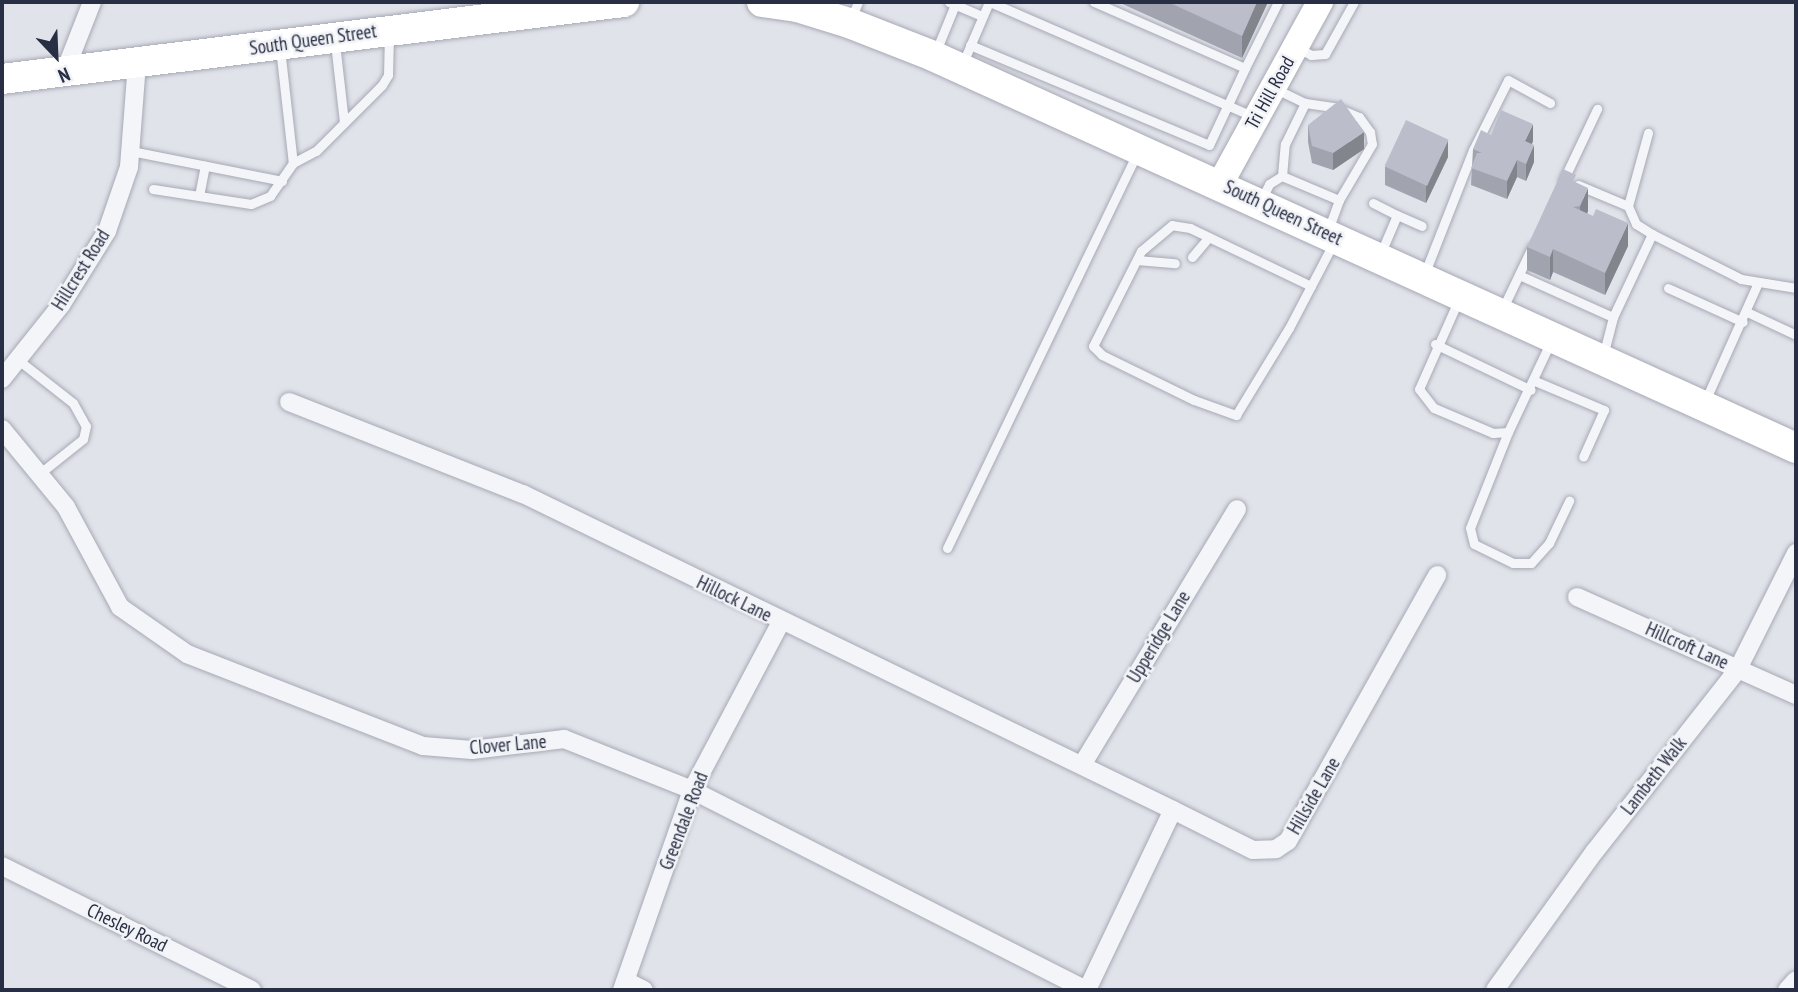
<!DOCTYPE html>
<style>
body{margin:0}
#map{position:relative;width:1798px;height:992px;overflow:hidden;background:#e1e3ea;font-family:"PT Sans Narrow",sans-serif}
div>[style]{position:absolute}
[style*='--x']{left:calc(var(--x)*1px);top:calc(var(--y)*1px);width:calc(var(--w)*1px);rotate:calc(var(--a)*1deg)}
.roads{filter:drop-shadow(0 0 2px #a6a9b5) drop-shadow(0 0 2px #a6a9b5)}
.lane>*{height:9px;margin:-4.5px;padding:0 4.5px;transform-origin:4.5px;border-radius:4.5px;background:#f4f5f8}
.street>*{height:18px;margin:-9px;padding:0 9px;transform-origin:9px;border-radius:9px;background:#f4f5f8}
.secondary>*{height:26px;margin:-13px;padding:0 13px;transform-origin:13px;border-radius:13px;background:#fff}
.primary>*{height:30px;margin:-15px;padding:0 15px;transform-origin:15px;border-radius:15px;background:#fff}
.wall>*{inset:0;background:#a1a3ae}
.shaded-wall>*{inset:0;background:#83858d}
.building>*{inset:0;background:#bbbeca;transform-origin:0 0}
span{translate:-50% -50%;white-space:nowrap;text-align:center;line-height:1.15;-webkit-text-stroke:5px #f1f3f7;paint-order:stroke}
.street-label{font-size:19px;color:#282e43}
.frame{position:absolute;inset:0;border:4px solid #282e43;pointer-events:none}
.north{position:absolute;left:21px;top:21px;width:70px;height:70px;-webkit-text-stroke:5px #f1f3f7;paint-order:stroke;rotate:157deg;font-size:19px;font-weight:700;line-height:28px;text-align:center;color:#282e43}
.north::after{content:'';display:block;margin:auto;width:24px;height:32px;background:#282e43;clip-path:polygon(50% 0,100% 100%,50% 72%,0 100%)}
</style>
<div id="map">
<div class="roads">
<div class="lane">
<i style="--x:949;--y:2;--w:36;--a:23"></i>
<i style="--x:990;--y:2;--w:288;--a:23.5"></i>
<i style="--x:851;--y:18;--w:17;--a:-66"></i>
<i style="--x:335;--y:43;--w:80;--a:83.5"></i>
<i style="--x:970;--y:45;--w:259;--a:22.7"></i>
<i style="--x:1209;--y:145;--w:85;--a:-64.9"></i>
<i style="--x:1245;--y:68;--w:165;--a:-156.4"></i>
<i style="--x:280;--y:48;--w:116;--a:83.6"></i>
<i style="--x:293;--y:163;--w:26;--a:-28"></i>
<i style="--x:316;--y:151;--w:93;--a:-45"></i>
<i style="--x:382;--y:85;--w:12;--a:-59"></i>
<i style="--x:388;--y:75;--w:41;--a:-88.6"></i>
<i style="--x:1298;--y:48;--w:15;--a:28"></i>
<i style="--x:1311;--y:55;--w:14;--a:-4"></i>
<i style="--x:1325;--y:54;--w:60;--a:-60.9"></i>
<i style="--x:936;--y:51;--w:53;--a:-67.8"></i>
<i style="--x:962;--y:65;--w:69;--a:-66.8"></i>
<i style="--x:1245;--y:68;--w:74;--a:-63.4"></i>
<i style="--x:1276;--y:89;--w:32;--a:26"></i>
<i style="--x:1305;--y:103;--w:30;--a:8"></i>
<i style="--x:1335;--y:107;--w:26;--a:23"></i>
<i style="--x:1359;--y:117;--w:19;--a:54"></i>
<i style="--x:1370;--y:132;--w:12;--a:81"></i>
<i style="--x:1372;--y:144;--w:65;--a:120.5"></i>
<i style="--x:131;--y:151;--w:154;--a:11.2"></i>
<i style="--x:1282;--y:176;--w:32;--a:-85"></i>
<i style="--x:1285;--y:144;--w:46;--a:-64"></i>
<i style="--x:1563;--y:181;--w:80;--a:-64.7"></i>
<i style="--x:1578;--y:185;--w:54;--a:22.8"></i>
<i style="--x:1628;--y:206;--w:76;--a:-74.7"></i>
<i style="--x:153;--y:189;--w:99;--a:8.7"></i>
<i style="--x:251;--y:204;--w:21;--a:-23"></i>
<i style="--x:270;--y:196;--w:40;--a:-55.1"></i>
<i style="--x:199;--y:196;--w:31;--a:-79"></i>
<i style="--x:1261;--y:200;--w:18;--a:-63"></i>
<i style="--x:1269;--y:184;--w:15;--a:-32"></i>
<i style="--x:1282;--y:176;--w:62;--a:22.8"></i>
<i style="--x:1339;--y:200;--w:33;--a:110"></i>
<i style="--x:1373;--y:203;--w:27;--a:27"></i>
<i style="--x:1652;--y:234;--w:100;--a:26.8"></i>
<i style="--x:1741;--y:279;--w:56;--a:9.3"></i>
<i style="--x:1380;--y:255;--w:43;--a:-67"></i>
<i style="--x:1397;--y:215;--w:27;--a:24"></i>
<i style="--x:1192;--y:257;--w:26;--a:-50"></i>
<i style="--x:1137;--y:260;--w:38;--a:5"></i>
<i style="--x:1424;--y:275;--w:134;--a:-68.6"></i>
<i style="--x:1473;--y:150;--w:78;--a:-63.4"></i>
<i style="--x:1508;--y:80;--w:48;--a:28.7"></i>
<i style="--x:1519;--y:275;--w:103;--a:24.1"></i>
<i style="--x:1613;--y:317;--w:92;--a:-64.8"></i>
<i style="--x:1652;--y:234;--w:19;--a:-148"></i>
<i style="--x:1636;--y:224;--w:20;--a:-114"></i>
<i style="--x:1311;--y:286;--w:134;--a:-154.4"></i>
<i style="--x:1190;--y:228;--w:18;--a:-171"></i>
<i style="--x:1172;--y:225;--w:40;--a:140"></i>
<i style="--x:1141;--y:251;--w:106;--a:116.8"></i>
<i style="--x:1093;--y:346;--w:13;--a:45"></i>
<i style="--x:1102;--y:355;--w:102;--a:26.1"></i>
<i style="--x:1194;--y:400;--w:45;--a:19.7"></i>
<i style="--x:1236;--y:415;--w:102;--a:-58.7"></i>
<i style="--x:1289;--y:328;--w:97;--a:-62.4"></i>
<i style="--x:1668;--y:288;--w:82;--a:24.4"></i>
<i style="--x:1458;--y:301;--w:96;--a:113.9"></i>
<i style="--x:1419;--y:389;--w:24;--a:52"></i>
<i style="--x:1434;--y:408;--w:64;--a:23"></i>
<i style="--x:1493;--y:433;--w:15;--a:-4"></i>
<i style="--x:1508;--y:432;--w:101;--a:-64.7"></i>
<i style="--x:1502;--y:310;--w:70;--a:-64.5"></i>
<i style="--x:1747;--y:312;--w:54;--a:25.1"></i>
<i style="--x:1435;--y:344;--w:106;--a:25.6"></i>
<i style="--x:1603;--y:356;--w:40;--a:-75.6"></i>
<i style="--x:17;--y:359;--w:71;--a:38.2"></i>
<i style="--x:73;--y:403;--w:26;--a:61"></i>
<i style="--x:86;--y:426;--w:13;--a:103"></i>
<i style="--x:83;--y:439;--w:56;--a:141.5"></i>
<i style="--x:1535;--y:381;--w:75;--a:22.8"></i>
<i style="--x:1604;--y:410;--w:51;--a:114.1"></i>
<i style="--x:1705;--y:401;--w:127;--a:-65.9"></i>
<i style="--x:1508;--y:432;--w:103;--a:111.6"></i>
<i style="--x:1470;--y:528;--w:16;--a:76"></i>
<i style="--x:1474;--y:544;--w:43;--a:26"></i>
<i style="--x:1513;--y:563;--w:18;--a:0"></i>
<i style="--x:1531;--y:563;--w:27;--a:-48"></i>
<i style="--x:1549;--y:543;--w:47;--a:-64.5"></i>
<i style="--x:947;--y:548;--w:438;--a:-64.3"></i>
</div>
<div class="street">
<i style="--x:65;--y:71;--w:74;--a:-68.6"></i>
<i style="--x:2;--y:379;--w:95;--a:-51.4"></i>
<i style="--x:61;--y:305;--w:87;--a:-58.1"></i>
<i style="--x:107;--y:231;--w:68;--a:-71"></i>
<i style="--x:129;--y:167;--w:104;--a:-85.6"></i>
<i style="--x:289;--y:402;--w:251;--a:21.5"></i>
<i style="--x:523;--y:494;--w:723;--a:25.93"></i>
<i style="--x:2;--y:429;--w:101;--a:50.6"></i>
<i style="--x:66;--y:507;--w:114;--a:61.6"></i>
<i style="--x:120;--y:607;--w:82;--a:35"></i>
<i style="--x:187;--y:654;--w:253;--a:21.3"></i>
<i style="--x:423;--y:746;--w:49;--a:4.7"></i>
<i style="--x:472;--y:750;--w:93;--a:-6.8"></i>
<i style="--x:564;--y:739;--w:138;--a:21.7"></i>
<i style="--x:692;--y:790;--w:442;--a:26.9"></i>
<i style="--x:1577;--y:597;--w:240;--a:24.1"></i>
<i style="--x:1082;--y:765;--w:299;--a:-58.8"></i>
<i style="--x:2;--y:866;--w:279;--a:26.4"></i>
<i style="--x:626;--y:981;--w:20;--a:27"></i>
<i style="--x:622;--y:990;--w:212;--a:-70.7"></i>
<i style="--x:692;--y:790;--w:190;--a:-62.1"></i>
<i style="--x:1087;--y:990;--w:199;--a:-64.5"></i>
<i style="--x:1173;--y:810;--w:89;--a:26.6"></i>
<i style="--x:1253;--y:850;--w:23;--a:-2"></i>
<i style="--x:1276;--y:849;--w:14;--a:-34"></i>
<i style="--x:1288;--y:841;--w:305;--a:-60.7"></i>
<i style="--x:1495;--y:990;--w:171;--a:-54.3"></i>
<i style="--x:1595;--y:851;--w:231;--a:-51.8"></i>
<i style="--x:1738;--y:669;--w:130;--a:-63.4"></i>
<i style="--x:1787;--y:990;--w:13;--a:-48"></i>
</div>
<div class="secondary">
<i style="--x:1220;--y:184;--w:208;--a:-61.2"></i>
</div>
<div class="primary">
<i style="--x:762;--y:2;--w:35;--a:8"></i>
<i style="--x:797;--y:7;--w:54;--a:17.1"></i>
<i style="--x:849;--y:23;--w:90;--a:21.4"></i>
<i style="--x:933;--y:56;--w:948;--a:24.43"></i>
<i style="--x:2;--y:79;--w:627;--a:-7.06"></i>
</div>
</div>
<div class="wall">
<i style="clip-path:polygon(1118px 2px,1268px 2px,1242px 58px)"></i>
<i style="clip-path:polygon(1308px 125px,1364px 149px,1333px 170px,1312px 163px,1308px 142px)"></i>
<i style="clip-path:polygon(1491px 135px,1533px 141px,1532px 144px,1534px 162px,1526px 181px,1517px 177px,1507px 199px,1471px 185px,1473px 149px)"></i>
<i style="clip-path:polygon(1448px 157px,1426px 203px,1385px 185px,1385px 167px)"></i>
<i style="clip-path:polygon(1576px 183px,1588px 211px,1587px 213px,1628px 246px,1605px 295px,1553px 272px,1550px 280px,1527px 270px,1527px 247px)"></i>
</div>
<div class="shaded-wall">
<i style="clip-path:polygon(1257px 2px,1268px 2px,1242px 58px,1242px 36px)"></i>
<i style="clip-path:polygon(1533px 124px,1533px 141px,1525px 158px,1525px 141px)"></i>
<i style="clip-path:polygon(1364px 132px,1364px 149px,1333px 170px,1333px 153px)"></i>
<i style="clip-path:polygon(1448px 140px,1448px 157px,1426px 203px,1426px 186px)"></i>
<i style="clip-path:polygon(1534px 145px,1534px 162px,1526px 181px,1526px 164px)"></i>
<i style="clip-path:polygon(1517px 160px,1517px 177px,1507px 199px,1507px 181px)"></i>
<i style="clip-path:polygon(1588px 188px,1588px 211px,1580px 229px,1580px 206px)"></i>
<i style="clip-path:polygon(1628px 223px,1628px 246px,1605px 295px,1605px 273px)"></i>
<i style="clip-path:polygon(1553px 249px,1553px 272px,1550px 280px,1550px 257px)"></i>
</div>
<div class="building">
<i style="clip-path:polygon(1168px 2px,1257px 2px,1242px 36px)"></i>
<i style="clip-path:polygon(1341px 99px,1364px 132px,1333px 153px,1312px 146px,1308px 125px)"></i>
<i style="clip-path:polygon(1501px 110px,1533px 124px,1525px 141px,1534px 145px,1526px 164px,1517px 160px,1507px 181px,1471px 168px,1477px 153px,1482px 153px,1473px 149px,1481px 130px,1491px 135px)"></i>
<i style="left:1406px;top:120px;width:47px;height:51px;rotate:25deg"></i>
<i style="clip-path:polygon(1563px 169px,1576px 175px,1573px 181px,1588px 188px,1580px 206px,1573px 207px,1593px 216px,1596px 209px,1628px 223px,1605px 273px,1553px 249px,1550px 257px,1527px 247px)"></i>
</div>
<div class="street-label">
<span style="left:313px;top:40px;rotate:-8deg">South Queen Street</span>
<span style="left:1270px;top:93px;rotate:-61deg">Tri Hill Road</span>
<span style="left:1283px;top:213px;rotate:25deg">South Queen Street</span>
<span style="left:81px;top:270px;rotate:-58deg">Hillcrest Road</span>
<span style="left:734px;top:599px;rotate:26deg">Hillock Lane</span>
<span style="left:1159px;top:637px;rotate:-59deg">Upperidge Lane</span>
<span style="left:1687px;top:646px;rotate:24deg">Hillcroft Lane</span>
<span style="left:508px;top:745px;rotate:-5deg">Clover Lane</span>
<span style="left:1654px;top:776px;rotate:-52deg">Lambeth Walk</span>
<span style="left:1314px;top:796px;rotate:-60deg">Hillside Lane</span>
<span style="left:684px;top:821px;rotate:-69deg">Greendale Road</span>
<span style="left:127px;top:928px;rotate:26deg">Chesley Road</span>
</div>
<div class="frame"></div>
<div class="north">N</div>
</div>
